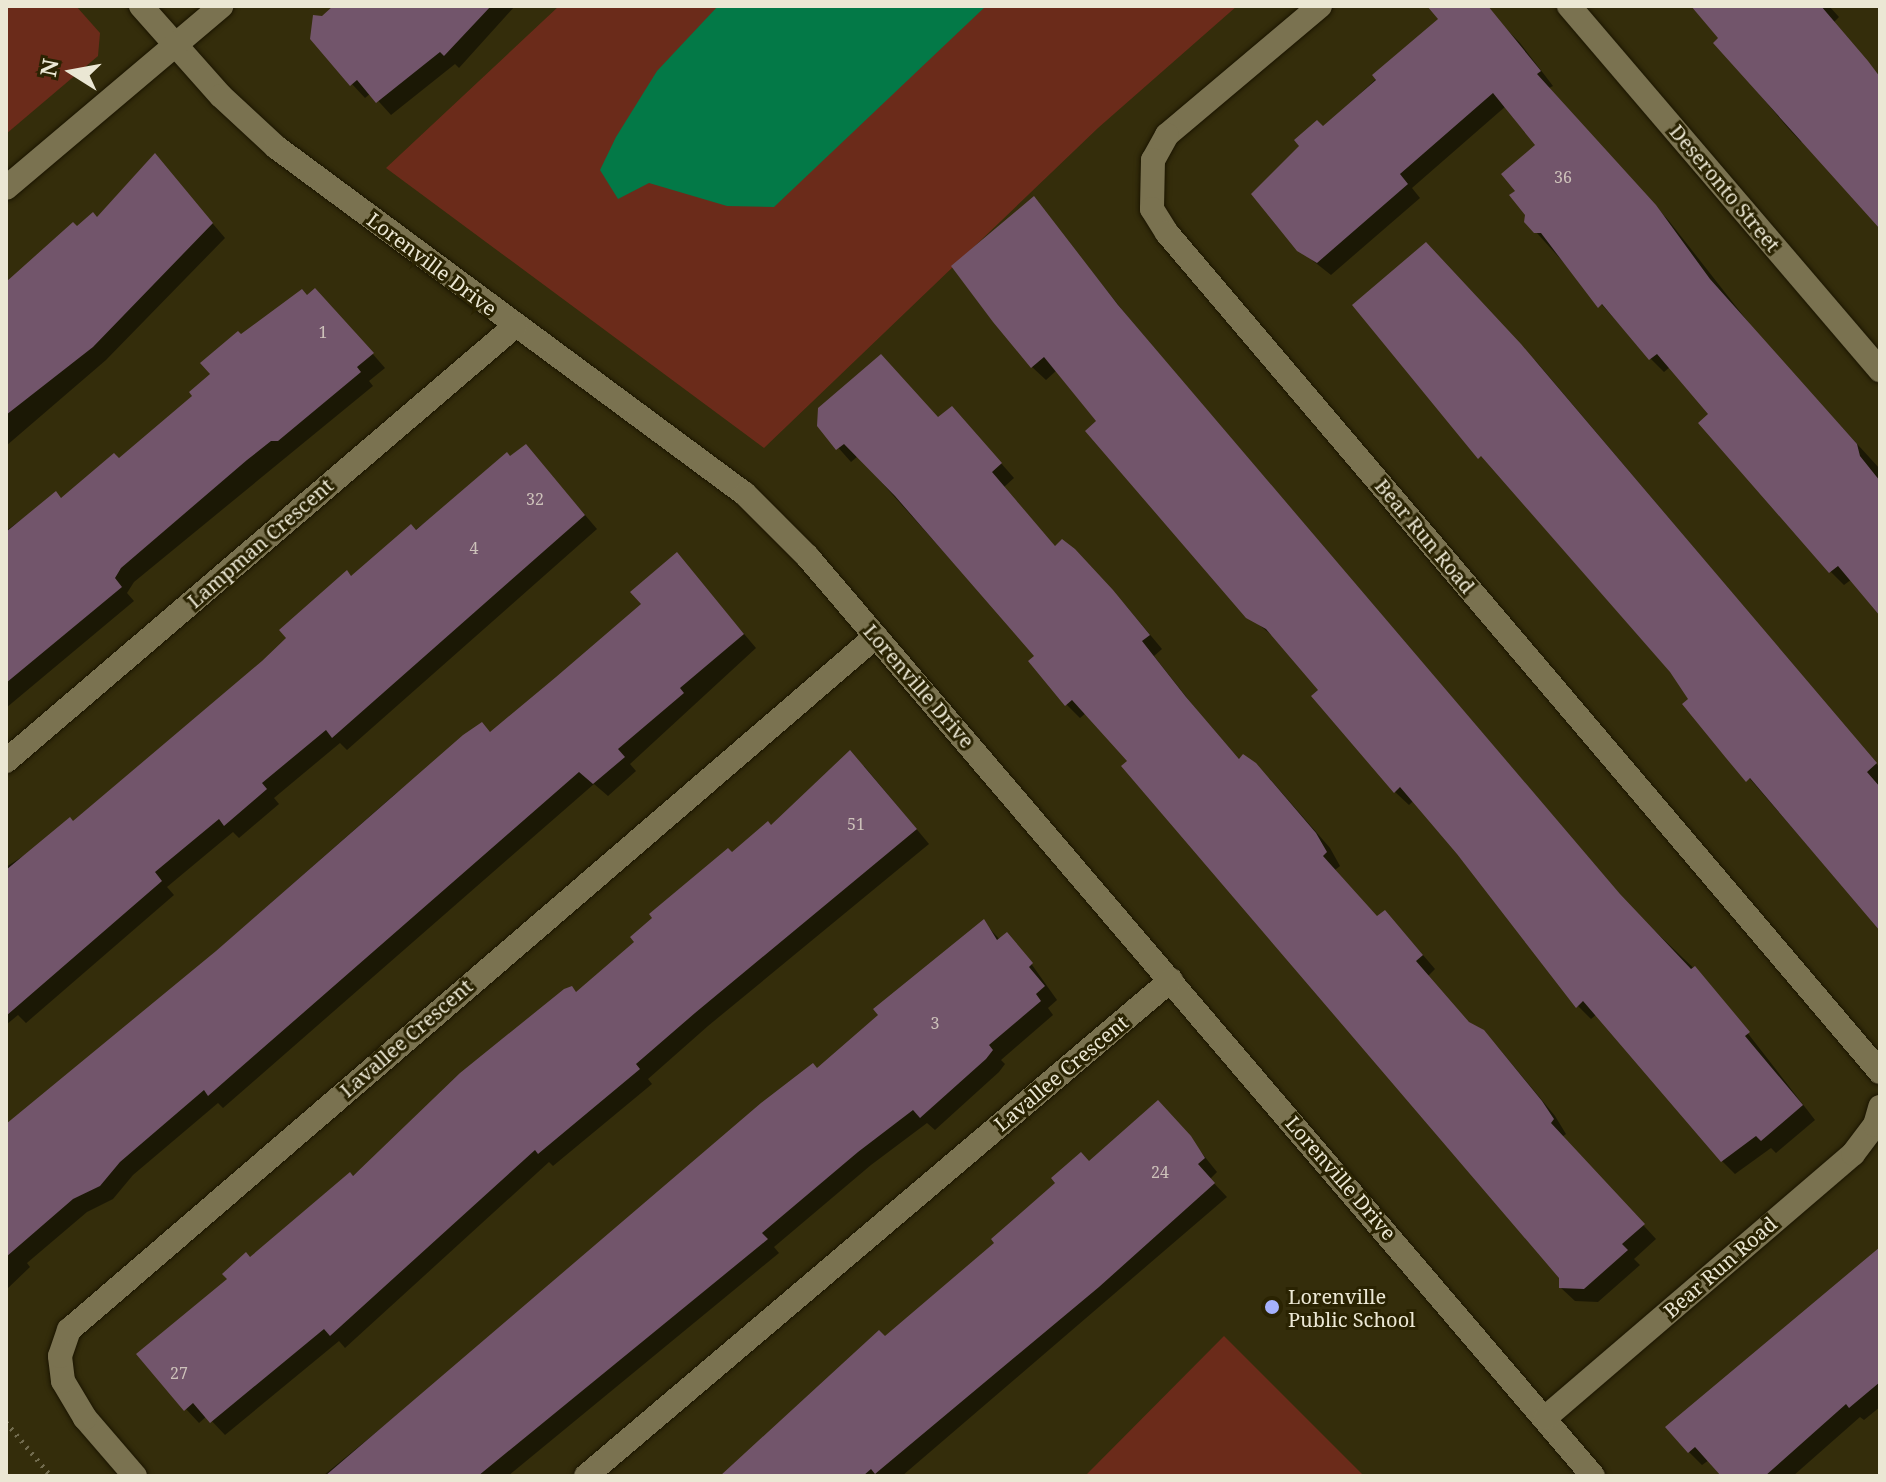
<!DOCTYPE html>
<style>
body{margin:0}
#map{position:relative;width:1886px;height:1482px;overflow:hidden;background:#342d0b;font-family:"Noto Serif",serif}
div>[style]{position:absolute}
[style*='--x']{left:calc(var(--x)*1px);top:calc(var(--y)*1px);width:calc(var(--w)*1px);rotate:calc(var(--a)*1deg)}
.green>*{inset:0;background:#6b2b1a}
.water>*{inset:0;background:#037947}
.shadow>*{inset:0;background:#0007}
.building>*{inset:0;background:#72556b}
.path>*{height:5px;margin-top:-2.5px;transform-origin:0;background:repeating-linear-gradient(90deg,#716b4e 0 2px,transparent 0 8px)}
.roads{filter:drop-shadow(0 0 2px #1b1500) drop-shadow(0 0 2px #1b1500)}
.minor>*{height:24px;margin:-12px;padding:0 12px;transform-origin:12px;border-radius:12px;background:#7a7250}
.dots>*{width:22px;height:22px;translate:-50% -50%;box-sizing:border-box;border:4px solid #2a2302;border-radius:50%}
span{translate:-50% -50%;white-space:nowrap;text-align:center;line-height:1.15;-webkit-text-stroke:6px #2a2302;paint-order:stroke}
.number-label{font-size:16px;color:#cdc2ba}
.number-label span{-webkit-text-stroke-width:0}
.street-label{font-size:20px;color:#ebe7d4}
.poi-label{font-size:20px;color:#ebe7d4}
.left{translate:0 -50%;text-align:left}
.frame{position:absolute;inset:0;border:8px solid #ebe7d4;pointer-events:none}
.north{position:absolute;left:32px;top:32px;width:80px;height:80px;-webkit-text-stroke:6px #2a2302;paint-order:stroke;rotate:281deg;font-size:22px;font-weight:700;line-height:32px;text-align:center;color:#ebe7d4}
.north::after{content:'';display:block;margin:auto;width:28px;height:36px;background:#ebe7d4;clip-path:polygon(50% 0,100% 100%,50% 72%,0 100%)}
</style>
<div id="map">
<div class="green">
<i style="clip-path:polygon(6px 6px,76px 6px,100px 33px,98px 56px,6px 134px)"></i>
<i style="clip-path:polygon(559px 6px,1237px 6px,1098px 128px,764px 448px,386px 168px)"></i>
<i style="clip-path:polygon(1224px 1336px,1364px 1476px,1085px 1476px)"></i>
</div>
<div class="water">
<i style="clip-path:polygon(718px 6px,986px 6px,774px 207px,727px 206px,649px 183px,618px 199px,600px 170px,616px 137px,657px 71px)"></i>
</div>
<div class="shadow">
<i style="clip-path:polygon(336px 6px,515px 6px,459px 68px,455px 64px,391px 115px,371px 93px,365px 98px,352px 84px,322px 18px)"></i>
<i style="clip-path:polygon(1455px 6px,1484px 6px,1520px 43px,1553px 86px,1549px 88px,1669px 221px,1763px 341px,1880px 469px,1880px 613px,1852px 579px,1844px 585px,1831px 572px,1701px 423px,1711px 415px,1670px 367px,1664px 372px,1651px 359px,1536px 232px,1518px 191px,1538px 146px,1506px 106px,1412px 188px,1420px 198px,1331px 275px,1298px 249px,1323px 128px)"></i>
<i style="clip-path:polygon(1693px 6px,1829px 6px,1839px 17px,1834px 22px,1880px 77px,1880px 225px,1806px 138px,1801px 142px,1788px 128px,1716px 43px,1721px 39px)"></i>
<i style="clip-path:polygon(155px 156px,225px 238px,106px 360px,6px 446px,6px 283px,77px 228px,98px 220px)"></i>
<i style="clip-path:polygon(1034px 199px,1131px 321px,1633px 910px,1708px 982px,1815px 1120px,1776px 1153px,1771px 1148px,1735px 1174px,1722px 1161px,1597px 1014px,1591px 1019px,1578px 1006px,1459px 852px,1414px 800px,1409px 805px,1395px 792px,1321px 691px,1278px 640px,1248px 616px,1057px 370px,1046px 380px,1032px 367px)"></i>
<i style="clip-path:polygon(307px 297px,329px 304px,385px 368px,369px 381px,373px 386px,134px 582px,127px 593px,134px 601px,6px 708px,6px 531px,56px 494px,62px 500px,119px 460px,195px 396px,241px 337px)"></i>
<i style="clip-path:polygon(1535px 360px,1880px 768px,1880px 929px,1685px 704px,1691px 699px)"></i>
<i style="clip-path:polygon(939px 420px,965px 422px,1014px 478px,1004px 487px,1056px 548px,1089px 566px,1126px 606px,1162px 649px,1154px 656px,1199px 713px,1240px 760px,1270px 779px,1330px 848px,1340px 866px,1335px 870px,1378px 918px,1398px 926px,1435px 969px,1428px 976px,1471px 1026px,1497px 1046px,1555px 1116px,1566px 1134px,1562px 1137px,1656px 1239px,1634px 1259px,1640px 1265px,1598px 1302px,1575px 1301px,1561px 1288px,1561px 1277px,1130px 762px,1086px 713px,1080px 718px,1067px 705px,1031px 661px,1037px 656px,858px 456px,851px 462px,819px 426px)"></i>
<i style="clip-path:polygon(526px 446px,597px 529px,347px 750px,340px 743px,274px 798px,279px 804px,239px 838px,233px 832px,167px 887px,174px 895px,26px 1023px,18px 1015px,6px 1025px,6px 867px,73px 824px,264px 663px,352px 578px)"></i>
<i style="clip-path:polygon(677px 555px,756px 648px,630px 764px,636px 771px,608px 796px,594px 784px,223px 1108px,218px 1103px,133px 1175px,113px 1199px,87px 1212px,27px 1263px,30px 1267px,6px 1290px,6px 1136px,394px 795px,481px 725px,490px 734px,644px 605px)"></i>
<i style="clip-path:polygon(864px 766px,929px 844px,708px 1026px,648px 1079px,652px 1084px,553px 1166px,549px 1162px,345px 1348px,339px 1341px,225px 1435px,207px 1416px,199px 1423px,186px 1409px,250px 1259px,577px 994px,732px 855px)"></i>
<i style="clip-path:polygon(983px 921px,1000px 940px,1020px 948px,1057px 1000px,1048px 1008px,1053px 1015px,1001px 1060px,1005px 1064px,999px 1072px,935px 1130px,927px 1123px,871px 1165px,774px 1247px,779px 1253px,508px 1476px,323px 1476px,817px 1070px,881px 1015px,876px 1009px)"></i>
<i style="clip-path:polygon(1172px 1116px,1217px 1172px,1210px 1179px,1227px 1197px,902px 1476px,723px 1476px,1089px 1163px)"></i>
<i style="clip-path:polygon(1880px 1250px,1880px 1407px,1864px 1420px,1860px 1417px,1793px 1476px,1723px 1476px,1709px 1460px,1702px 1465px,1689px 1452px)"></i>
</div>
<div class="building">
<i style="clip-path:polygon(333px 6px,491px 6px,444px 56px,440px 52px,376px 103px,357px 80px,350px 86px,310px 39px,313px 15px,322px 16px)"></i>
<i style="clip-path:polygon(1427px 6px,1488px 6px,1541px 71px,1537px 74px,1656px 205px,1710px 279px,1857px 444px,1860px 456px,1880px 481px,1880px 616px,1838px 566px,1829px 573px,1698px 423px,1708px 414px,1657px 354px,1649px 360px,1602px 304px,1598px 308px,1541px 233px,1534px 233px,1524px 222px,1525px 215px,1509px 195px,1515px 191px,1501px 174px,1535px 145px,1493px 93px,1400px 174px,1408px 184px,1317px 263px,1297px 251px,1251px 194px,1299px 146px,1294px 140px,1317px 120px,1323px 126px,1376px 80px,1372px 75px,1438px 19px)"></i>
<i style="clip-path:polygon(1691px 6px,1821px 6px,1868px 61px,1880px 77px,1880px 229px,1713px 43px,1718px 38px)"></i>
<i style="clip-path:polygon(155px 153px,213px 223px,93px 347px,6px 415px,6px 282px,73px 222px,77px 226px,93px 212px,97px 217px)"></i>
<i style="clip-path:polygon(1034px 196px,1118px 305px,1620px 894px,1691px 969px,1695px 966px,1750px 1032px,1745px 1036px,1803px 1105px,1761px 1141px,1756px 1136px,1721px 1162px,1583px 1001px,1576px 1008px,1457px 854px,1400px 787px,1394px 793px,1311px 696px,1318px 690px,1266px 629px,1246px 618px,1085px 431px,1096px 421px,1044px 357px,1031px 368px,993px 322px,951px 266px)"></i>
<i style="clip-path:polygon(1426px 242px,1521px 344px,1877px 763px,1867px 772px,1880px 787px,1880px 931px,1750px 778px,1746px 782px,1726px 758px,1682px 704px,1688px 699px,1670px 672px,1481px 456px,1478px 459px,1352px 305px)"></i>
<i style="clip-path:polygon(315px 288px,374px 353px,357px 367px,361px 372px,278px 441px,271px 441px,247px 460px,121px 568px,115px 578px,122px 587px,6px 683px,6px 532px,56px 491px,61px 498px,114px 453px,119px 458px,192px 396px,189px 392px,210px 374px,200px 363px,238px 331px,241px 334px,302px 289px,307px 295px)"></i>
<i style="clip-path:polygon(881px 354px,938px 417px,952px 406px,1002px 463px,992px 472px,1055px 546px,1062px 539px,1075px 549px,1113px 590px,1150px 635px,1142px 641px,1186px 697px,1239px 759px,1243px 754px,1256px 763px,1316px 833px,1327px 852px,1323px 856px,1377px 916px,1385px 910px,1423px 955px,1416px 961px,1469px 1022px,1484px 1030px,1542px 1101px,1554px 1119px,1551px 1123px,1645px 1224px,1622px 1244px,1628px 1250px,1584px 1289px,1559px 1288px,1559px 1278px,1121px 766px,1127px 761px,1072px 700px,1065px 706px,1028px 661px,1034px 656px,895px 496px,844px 444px,836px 450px,817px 426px,818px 408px)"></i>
<i style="clip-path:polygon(526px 444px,585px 515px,332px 738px,326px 730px,262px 783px,267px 789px,224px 826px,219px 819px,155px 872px,162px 881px,6px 1016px,6px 870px,70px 817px,73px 821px,262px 661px,286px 638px,279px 630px,347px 570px,351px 576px,411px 524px,416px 530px,507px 452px,510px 456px)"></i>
<i style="clip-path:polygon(677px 552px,744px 634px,680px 688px,684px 693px,618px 749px,625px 757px,593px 784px,579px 772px,208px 1096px,204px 1090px,120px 1162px,100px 1186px,73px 1199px,6px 1257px,6px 1124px,216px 951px,463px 735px,482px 722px,490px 732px,556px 677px,641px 604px,630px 592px)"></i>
<i style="clip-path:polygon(850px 750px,917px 829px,695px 1013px,636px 1064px,640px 1069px,538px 1154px,535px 1150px,330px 1336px,324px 1329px,210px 1423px,193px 1403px,184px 1411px,136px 1354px,227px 1279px,222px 1274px,246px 1252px,250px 1257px,350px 1172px,353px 1176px,460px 1073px,564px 989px,572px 986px,576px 992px,634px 942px,630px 937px,652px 918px,649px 914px,728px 848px,732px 852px,768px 821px,771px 825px)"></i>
<i style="clip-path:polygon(984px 919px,997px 940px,1007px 932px,1033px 963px,1029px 967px,1045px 986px,1036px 994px,1041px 1001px,989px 1045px,993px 1050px,986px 1059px,920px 1118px,913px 1110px,858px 1152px,762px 1233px,768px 1239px,478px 1476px,325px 1476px,761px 1103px,813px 1063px,817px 1068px,878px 1015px,873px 1009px)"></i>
<i style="clip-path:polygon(1158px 1100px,1191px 1136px,1205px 1158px,1198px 1164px,1215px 1183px,1099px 1287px,875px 1474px,871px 1469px,863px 1476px,720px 1476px,879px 1330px,885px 1336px,994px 1243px,991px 1239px,1055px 1183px,1051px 1178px,1081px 1152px,1089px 1161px)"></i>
<i style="clip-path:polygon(1880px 1247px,1880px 1382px,1849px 1408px,1846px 1404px,1765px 1476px,1721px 1476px,1695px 1447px,1688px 1453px,1665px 1427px)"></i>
</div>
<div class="path">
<i style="--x:6;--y:1422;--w:70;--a:50.2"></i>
</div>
<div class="roads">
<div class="minor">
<i style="--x:141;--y:6;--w:120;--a:48.4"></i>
<i style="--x:221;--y:96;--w:75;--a:42.8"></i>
<i style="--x:276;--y:147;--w:583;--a:36.5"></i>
<i style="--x:745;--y:494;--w:88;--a:45"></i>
<i style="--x:807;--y:556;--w:1210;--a:49.49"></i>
<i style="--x:1320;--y:6;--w:200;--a:139.9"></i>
<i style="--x:1167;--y:135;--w:29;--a:119"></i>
<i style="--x:1153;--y:160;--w:49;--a:91.2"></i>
<i style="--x:1152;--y:209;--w:28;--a:58"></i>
<i style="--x:1167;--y:233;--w:1101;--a:49.64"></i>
<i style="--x:1569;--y:6;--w:479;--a:49.5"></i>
<i style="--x:6;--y:188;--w:282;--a:-40.2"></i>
<i style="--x:6;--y:761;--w:670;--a:-40.52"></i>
<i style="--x:1546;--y:1417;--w:404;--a:-40.6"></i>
<i style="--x:1853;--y:1154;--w:36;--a:-53"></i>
<i style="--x:1875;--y:1125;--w:19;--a:-74"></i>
<i style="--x:135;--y:1476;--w:77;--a:-130.8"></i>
<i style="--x:85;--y:1418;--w:43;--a:-120.7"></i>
<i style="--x:63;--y:1381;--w:25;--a:-97"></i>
<i style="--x:60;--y:1356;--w:28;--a:-71"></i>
<i style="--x:69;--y:1330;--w:1064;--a:-40.69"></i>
<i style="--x:586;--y:1476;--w:767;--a:-40.29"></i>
</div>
</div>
<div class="dots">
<i style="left:1272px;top:1307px;background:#a5b1fc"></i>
</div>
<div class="number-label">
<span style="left:1563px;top:177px">36</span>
<span style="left:323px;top:332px">1</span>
<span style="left:535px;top:499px">32</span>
<span style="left:474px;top:548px">4</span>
<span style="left:856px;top:824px">51</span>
<span style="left:935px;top:1023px">3</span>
<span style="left:1160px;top:1172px">24</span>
<span style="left:179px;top:1373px">27</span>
</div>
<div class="street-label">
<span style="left:1725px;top:188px;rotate:50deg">Deseronto Street</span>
<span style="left:432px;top:264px;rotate:37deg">Lorenville Drive</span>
<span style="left:1425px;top:536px;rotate:50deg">Bear Run Road</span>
<span style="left:260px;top:543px;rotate:-41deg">Lampman Crescent</span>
<span style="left:919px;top:686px;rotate:49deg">Lorenville Drive</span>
<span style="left:406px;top:1038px;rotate:-41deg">Lavallee Crescent</span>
<span style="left:1061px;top:1073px;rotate:-40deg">Lavallee Crescent</span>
<span style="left:1341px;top:1178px;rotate:49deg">Lorenville Drive</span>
<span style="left:1720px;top:1267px;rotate:-41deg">Bear Run Road</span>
</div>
<div class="poi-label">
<span class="left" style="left:1288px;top:1308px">Lorenville<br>Public School</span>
</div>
<div class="frame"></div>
<div class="north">N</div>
</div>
